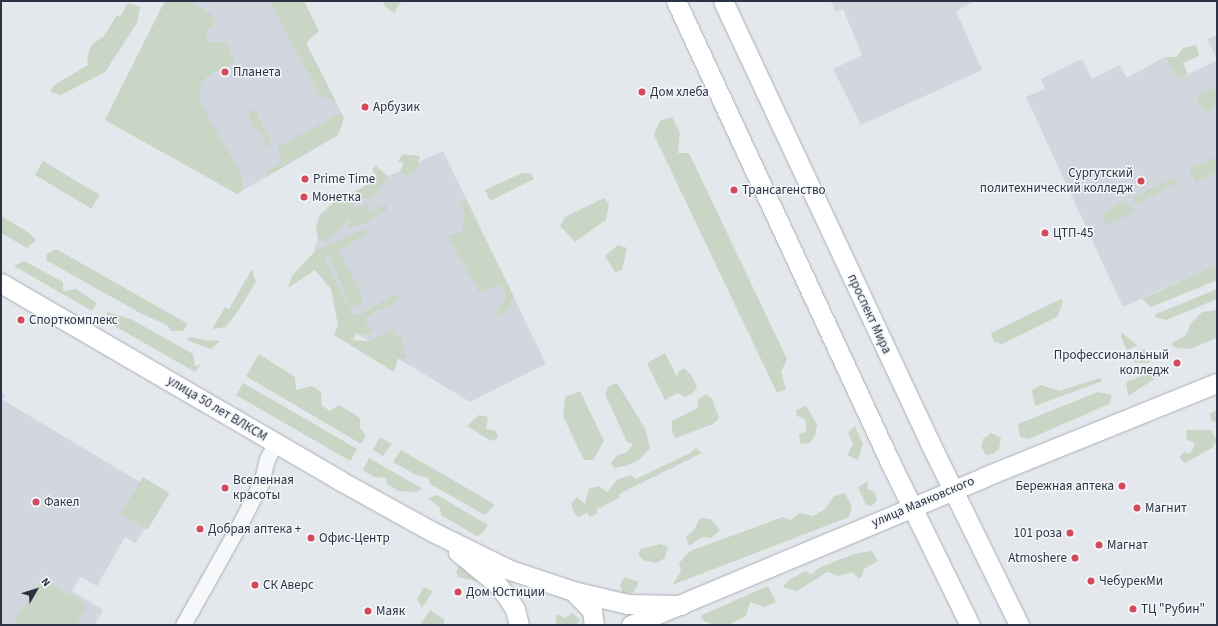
<!DOCTYPE html>
<meta charset="utf-8">
<style>
body{margin:0}
#map{position:relative;width:1218px;height:626px;overflow:hidden;background:#e4e7ec;font-family:"Source Sans 3",sans-serif}
div>[style]{position:absolute}
[style*='--x']{left:calc(var(--x)*1px);top:calc(var(--y)*1px);width:calc(var(--w)*1px);rotate:calc(var(--a)*1deg)}
.built>*{inset:0;background:#d2d6de}
.green>*{inset:0;background:#c9d6c5;transform-origin:0 0}
.roads{filter:drop-shadow(0 0 1px #a9aeb7) drop-shadow(0 0 1px #a9aeb7)}
.minor>*{height:15px;margin:-7.5px;padding:0 7.5px;transform-origin:7.5px;border-radius:7.5px;background:#f7f8fa}
.major>*{height:19px;margin:-9.5px;padding:0 9.5px;transform-origin:9.5px;border-radius:9.5px;background:#fff}
.dots>*{width:11px;height:11px;translate:-50% -50%;box-sizing:border-box;border:2px solid #f4f6f9;border-radius:50%}
span{translate:-50% -50%;white-space:nowrap;text-align:center;line-height:1.15;-webkit-text-stroke:3px #f4f6f9;paint-order:stroke}
.poi-label{font-size:13px;color:#2b3445}
.left{translate:0 -50%;text-align:left}
.right{translate:-100% -50%;text-align:right}
.street-label{font-size:13px;color:#2b3445}
.frame{position:absolute;inset:0;border:2px solid #2b3445;pointer-events:none}
.north{position:absolute;left:16px;top:570px;width:40px;height:40px;-webkit-text-stroke:3px #f4f6f9;paint-order:stroke;rotate:51deg;font-size:11px;font-weight:700;line-height:16px;text-align:center;color:#2b3445}
.north::after{content:'';display:block;margin:auto;width:14px;height:18px;background:#2b3445;clip-path:polygon(50% 0,100% 100%,50% 72%,0 100%)}
</style>
<div id="map">
<div class="built">
<i style="clip-path:polygon(165px 1px,285px 1px,344px 118px,338px 135px,242px 191px,108px 114px)"></i>
<i style="clip-path:polygon(831px 1px,974px 1px,956px 11px,982px 70px,861px 125px,833px 69px,862px 55px,843px 9px,836px 12px)"></i>
<i style="clip-path:polygon(1217px 35px,1217px 59px,1207px 39px)"></i>
<i style="clip-path:polygon(1165px 57px,1177px 80px,1217px 60px,1217px 264px,1123px 307px,1026px 97px,1045px 89px,1041px 79px,1082px 59px,1092px 79px,1120px 65px,1127px 78px)"></i>
<i style="clip-path:polygon(443px 151px,546px 364px,470px 402px,356px 333px,314px 248px,335px 201px)"></i>
<i style="clip-path:polygon(1px 392px,5px 395px,3px 400px,140px 482px,122px 514px,145px 528px,136px 543px,125px 537px,97px 586px,80px 577px,72px 591px,103px 610px,95px 625px,1px 625px)"></i>
</div>
<div class="green">
<i style="clip-path:polygon(165px 1px,188px 1px,210px 13px,216px 23px,206px 30px,208px 42px,226px 42px,235px 63px,213px 72px,201px 82px,199px 100px,243px 178px,242px 191px,237px 194px,105px 120px)"></i>
<i style="clip-path:polygon(270px 1px,304px 1px,319px 31px,306px 43px,336px 102px,320px 96px)"></i>
<i style="clip-path:polygon(385px 1px,401px 1px,394px 13px,383px 5px)"></i>
<i style="clip-path:polygon(128px 3px,140px 7px,137px 23px,105px 72px,61px 95px,50px 92px,54px 85px,88px 65px,87px 58px,91px 45px,104px 36px,117px 15px,120px 17px)"></i>
<i style="clip-path:polygon(1196px 45px,1199px 56px,1183px 63px,1188px 74px,1177px 80px,1165px 57px,1176px 57px,1183px 48px)"></i>
<i style="clip-path:polygon(1217px 88px,1217px 106px,1207px 111px,1196px 103px,1201px 93px)"></i>
<i style="clip-path:polygon(254px 108px,272px 143px,262px 148px,265px 140px,261px 130px,255px 129px,248px 114px)"></i>
<i style="clip-path:polygon(341px 113px,344px 118px,338px 135px,266px 177px,268px 171px,282px 161px,277px 147px)"></i>
<i style="clip-path:polygon(672px 117px,680px 133px,678px 153px,689px 153px,787px 359px,781px 372px,786px 389px,777px 393px,654px 135px,660px 121px)"></i>
<i style="clip-path:polygon(403px 154px,420px 156px,416px 172px,407px 176px,400px 171px,404px 163px,398px 161px)"></i>
<i style="clip-path:polygon(1217px 156px,1217px 172px,1196px 182px,1189px 169px)"></i>
<i style="left:43px;top:161px;width:66px;height:16px;rotate:31deg"></i>
<i style="clip-path:polygon(376px 166px,388px 176px,372px 199px,354px 199px,353px 210px,369px 204px,371px 212px,386px 204px,387px 210px,365px 223px,348px 228px,350px 218px,327px 241px,318px 239px,316px 226px,320px 215px,335px 201px,362px 188px,377px 177px,372px 169px)"></i>
<i style="clip-path:polygon(522px 173px,531px 174px,534px 179px,490px 201px,485px 190px)"></i>
<i style="clip-path:polygon(1175px 177px,1178px 182px,1137px 204px,1133px 197px)"></i>
<i style="clip-path:polygon(604px 198px,609px 204px,606px 220px,575px 242px,560px 226px,565px 217px)"></i>
<i style="clip-path:polygon(466px 199px,514px 297px,505px 313px,496px 316px,498px 308px,507px 297px,501px 285px,479px 292px,448px 236px,461px 232px,464px 224px,463px 206px,459px 202px)"></i>
<i style="clip-path:polygon(1126px 200px,1134px 212px,1107px 225px,1102px 214px)"></i>
<i style="clip-path:polygon(1px 216px,28px 232px,36px 240px,27px 248px,1px 233px)"></i>
<i style="clip-path:polygon(367px 228px,367px 234px,339px 251px,359px 288px,363px 303px,351px 307px,329px 257px,324px 258px,353px 314px,360px 315px,393px 295px,400px 298px,390px 306px,374px 312px,365px 321px,373px 331px,368px 335px,356px 333px,353px 340px,370px 341px,396px 329px,396px 337px,403px 339px,402px 345px,407px 358px,398px 359px,394px 372px,334px 335px,338px 326px,331px 289px,315px 270px,288px 288px,292px 276px,315px 251px)"></i>
<i style="clip-path:polygon(618px 245px,627px 248px,622px 270px,615px 272px,605px 256px)"></i>
<i style="clip-path:polygon(56px 249px,188px 324px,183px 331px,171px 331px,167px 325px,140px 313px,46px 260px,47px 254px)"></i>
<i style="clip-path:polygon(24px 261px,63px 282px,63px 291px,76px 289px,97px 303px,92px 311px,14px 266px)"></i>
<i style="clip-path:polygon(1217px 264px,1217px 280px,1151px 307px,1142px 299px)"></i>
<i style="clip-path:polygon(252px 269px,256px 282px,238px 311px,226px 327px,212px 329px,225px 307px,229px 309px)"></i>
<i style="clip-path:polygon(1217px 289px,1217px 299px,1166px 320px,1155px 317px,1156px 314px)"></i>
<i style="clip-path:polygon(1061px 299px,1063px 302px,1057px 317px,1002px 344px,994px 342px,991px 333px)"></i>
<i style="clip-path:polygon(1217px 310px,1217px 338px,1190px 349px,1176px 348px,1171px 344px,1186px 335px,1191px 323px,1202px 312px)"></i>
<i style="clip-path:polygon(107px 312px,131px 319px,193px 354px,195px 366px,201px 364px,195px 372px,106px 321px)"></i>
<i style="clip-path:polygon(1121px 332px,1137px 345px,1127px 350px,1121px 337px)"></i>
<i style="clip-path:polygon(191px 337px,204px 340px,220px 341px,211px 349px,186px 340px)"></i>
<i style="clip-path:polygon(1144px 349px,1157px 358px,1147px 363px,1135px 362px,1129px 354px)"></i>
<i style="clip-path:polygon(665px 353px,677px 377px,678px 372px,684px 368px,692px 376px,697px 387px,693px 393px,685px 397px,678px 393px,665px 400px,647px 363px)"></i>
<i style="clip-path:polygon(259px 354px,295px 377px,296px 390px,312px 386px,321px 392px,322px 406px,330px 411px,339px 405px,360px 418px,360px 428px,366px 436px,361px 444px,246px 376px)"></i>
<i style="clip-path:polygon(1159px 369px,1162px 374px,1128px 396px,1126px 382px)"></i>
<i style="clip-path:polygon(1100px 378px,1102px 381px,1035px 406px,1032px 390px,1041px 385px,1059px 391px)"></i>
<i style="left:243px;top:383px;width:132px;height:14px;rotate:30deg"></i>
<i style="clip-path:polygon(617px 383px,645px 428px,650px 448px,639px 460px,625px 466px,614px 468px,611px 463px,618px 455px,627px 452px,633px 444px,627px 442px,605px 394px,608px 387px)"></i>
<i style="clip-path:polygon(580px 391px,604px 441px,593px 460px,584px 460px,563px 416px,565px 397px)"></i>
<i style="clip-path:polygon(1098px 392px,1112px 395px,1109px 404px,1029px 439px,1020px 437px,1018px 424px)"></i>
<i style="clip-path:polygon(706px 394px,712px 399px,719px 418px,713px 424px,676px 438px,672px 432px,672px 421px,698px 408px,698px 400px)"></i>
<i style="clip-path:polygon(806px 406px,817px 424px,815px 436px,809px 443px,800px 444px,799px 434px,807px 431px,805px 419px,797px 416px,796px 410px)"></i>
<i style="clip-path:polygon(1217px 410px,1217px 422px,1212px 421px,1209px 414px)"></i>
<i style="clip-path:polygon(479px 415px,488px 417px,486px 429px,496px 431px,498px 438px,491px 441px,467px 426px)"></i>
<i style="clip-path:polygon(855px 426px,863px 444px,858px 460px,847px 455px,853px 444px,848px 432px)"></i>
<i style="clip-path:polygon(1187px 430px,1211px 430px,1217px 441px,1212px 448px,1185px 463px,1179px 458px,1184px 452px,1190px 454px,1195px 444px,1186px 439px)"></i>
<i style="clip-path:polygon(991px 433px,1001px 438px,999px 449px,993px 454px,986px 455px,981px 447px,983px 439px)"></i>
<i style="clip-path:polygon(380px 437px,392px 444px,383px 456px,373px 450px)"></i>
<i style="clip-path:polygon(696px 448px,702px 453px,619px 494px,620px 498px,597px 509px,597px 514px,590px 517px,587px 513px,578px 517px,574px 512px,571px 503px,577px 497px,585px 504px,589px 489px,598px 486px,607px 492px,618px 479px,631px 475px,636px 479px,690px 453px)"></i>
<i style="clip-path:polygon(401px 450px,494px 504px,493px 507px,485px 515px,430px 484px,428px 477px,418px 476px,393px 462px)"></i>
<i style="clip-path:polygon(369px 458px,423px 489px,415px 492px,398px 491px,387px 484px,386px 478px,374px 477px,363px 470px)"></i>
<i style="left:143px;top:477px;width:31px;height:43px;rotate:31deg"></i>
<i style="clip-path:polygon(868px 481px,867px 489px,875px 492px,877px 501px,871px 506px,866px 505px,858px 487px)"></i>
<i style="clip-path:polygon(845px 493px,852px 507px,849px 517px,672px 585px,681px 571px,679px 563px,690px 551px,783px 517px,791px 520px,799px 513px,813px 516px,825px 509px,834px 496px)"></i>
<i style="clip-path:polygon(437px 495px,488px 525px,483px 533px,477px 536px,441px 515px,440px 508px,428px 498px)"></i>
<i style="clip-path:polygon(700px 518px,711px 519px,720px 530px,711px 538px,702px 537px,689px 546px,686px 537px,694px 530px)"></i>
<i style="clip-path:polygon(661px 544px,668px 547px,665px 558px,656px 563px,643px 560px,638px 554px,641px 549px)"></i>
<i style="clip-path:polygon(872px 551px,878px 561px,864px 569px,862px 576px,859px 579px,853px 572px,838px 576px,827px 572px,797px 591px,783px 587px,789px 580px,806px 571px,811px 575px,819px 568px,854px 554px)"></i>
<i style="clip-path:polygon(461px 563px,481px 582px,458px 577px,456px 572px)"></i>
<i style="clip-path:polygon(624px 577px,639px 582px,633px 593px,623px 593px,620px 585px)"></i>
<i style="clip-path:polygon(44px 581px,84px 602px,86px 608px,76px 625px,13px 625px,35px 588px)"></i>
<i style="clip-path:polygon(768px 586px,776px 602px,764px 607px,750px 602px,746px 616px,728px 625px,714px 625px,704px 621px,700px 616px)"></i>
<i style="clip-path:polygon(424px 587px,433px 591px,422px 608px,417px 599px)"></i>
<i style="clip-path:polygon(430px 610px,445px 620px,443px 625px,420px 625px)"></i>
<i style="clip-path:polygon(573px 613px,580px 621px,576px 625px,556px 625px,556px 614px,565px 618px)"></i>
</div>
<div class="roads">
<div class="minor">
<i style="--x:183;--y:625;--w:120;--a:-60.7"></i>
<i style="--x:242;--y:520;--w:42;--a:-62.8"></i>
<i style="--x:261;--y:483;--w:25;--a:-76"></i>
<i style="--x:267;--y:459;--w:17;--a:-62"></i>
</div>
<div class="major">
<i style="--x:676;--y:1;--w:508;--a:65.1"></i>
<i style="--x:890;--y:462;--w:182;--a:63.9"></i>
<i style="--x:723;--y:1;--w:488;--a:64.9"></i>
<i style="--x:930;--y:443;--w:203;--a:63.9"></i>
<i style="--x:1;--y:283;--w:391;--a:30.2"></i>
<i style="--x:339;--y:480;--w:107;--a:29"></i>
<i style="--x:433;--y:532;--w:86;--a:26.3"></i>
<i style="--x:510;--y:570;--w:66;--a:18.4"></i>
<i style="--x:573;--y:591;--w:56;--a:13.5"></i>
<i style="--x:627;--y:604;--w:54;--a:1.1"></i>
<i style="--x:458;--y:552;--w:50;--a:39.4"></i>
<i style="--x:497;--y:584;--w:18;--a:52"></i>
<i style="--x:508;--y:598;--w:13;--a:58"></i>
<i style="--x:515;--y:609;--w:16;--a:76"></i>
<i style="--x:573;--y:591;--w:28;--a:46"></i>
<i style="--x:592;--y:611;--w:14;--a:82"></i>
<i style="--x:631;--y:625;--w:383;--a:-22.7"></i>
<i style="--x:984;--y:477;--w:251;--a:-22"></i>
</div>
</div>
<div class="dots">
<i style="left:225px;top:72px;background:#d1495b"></i>
<i style="left:642px;top:92px;background:#d1495b"></i>
<i style="left:365px;top:107px;background:#d1495b"></i>
<i style="left:305px;top:179px;background:#d1495b"></i>
<i style="left:1141px;top:181px;background:#d1495b"></i>
<i style="left:734px;top:190px;background:#d1495b"></i>
<i style="left:304px;top:197px;background:#d1495b"></i>
<i style="left:1045px;top:233px;background:#d1495b"></i>
<i style="left:21px;top:320px;background:#d1495b"></i>
<i style="left:1177px;top:363px;background:#d1495b"></i>
<i style="left:1122px;top:486px;background:#d1495b"></i>
<i style="left:225px;top:488px;background:#d1495b"></i>
<i style="left:36px;top:502px;background:#d1495b"></i>
<i style="left:1137px;top:508px;background:#d1495b"></i>
<i style="left:200px;top:529px;background:#d1495b"></i>
<i style="left:1070px;top:533px;background:#d1495b"></i>
<i style="left:311px;top:538px;background:#d1495b"></i>
<i style="left:1099px;top:545px;background:#d1495b"></i>
<i style="left:1075px;top:558px;background:#d1495b"></i>
<i style="left:1091px;top:581px;background:#d1495b"></i>
<i style="left:255px;top:585px;background:#d1495b"></i>
<i style="left:458px;top:592px;background:#d1495b"></i>
<i style="left:1133px;top:609px;background:#d1495b"></i>
<i style="left:368px;top:611px;background:#d1495b"></i>
</div>
<div class="poi-label">
<span class="left" style="left:233px;top:72px">Планета</span>
<span class="left" style="left:650px;top:92px">Дом хлеба</span>
<span class="left" style="left:373px;top:107px">Арбузик</span>
<span class="right" style="left:1133px;top:181px">Сургутский<br>политехнический колледж</span>
<span class="left" style="left:313px;top:179px">Prime Time</span>
<span class="left" style="left:742px;top:190px">Трансагенство</span>
<span class="left" style="left:312px;top:197px">Монетка</span>
<span class="left" style="left:1053px;top:233px">ЦТП-45</span>
<span class="left" style="left:29px;top:320px">Спорткомплекс</span>
<span class="right" style="left:1169px;top:363px">Профессиональный<br>колледж</span>
<span class="left" style="left:233px;top:488px">Вселенная<br>красоты</span>
<span class="right" style="left:1114px;top:486px">Бережная аптека</span>
<span class="left" style="left:44px;top:502px">Факел</span>
<span class="left" style="left:1145px;top:508px">Магнит</span>
<span class="left" style="left:208px;top:529px">Добрая аптека +</span>
<span class="right" style="left:1062px;top:533px">101 роза</span>
<span class="left" style="left:319px;top:538px">Офис-Центр</span>
<span class="left" style="left:1107px;top:545px">Магнат</span>
<span class="right" style="left:1067px;top:558px">Atmoshere</span>
<span class="left" style="left:1099px;top:581px">ЧебурекМи</span>
<span class="left" style="left:263px;top:585px">СК Аверс</span>
<span class="left" style="left:466px;top:592px">Дом Юстиции</span>
<span class="left" style="left:1141px;top:609px">ТЦ "Рубин"</span>
<span class="left" style="left:376px;top:611px">Маяк</span>
</div>
<div class="street-label">
<span style="left:869px;top:314px;rotate:65deg">проспект Мира</span>
<span style="left:217px;top:409px;rotate:31deg">улица 50 лет ВЛКСМ</span>
<span style="left:923px;top:502px;rotate:-23deg">улица Маяковского</span>
</div>
<div class="frame"></div>
<div class="north">N</div>
</div>
